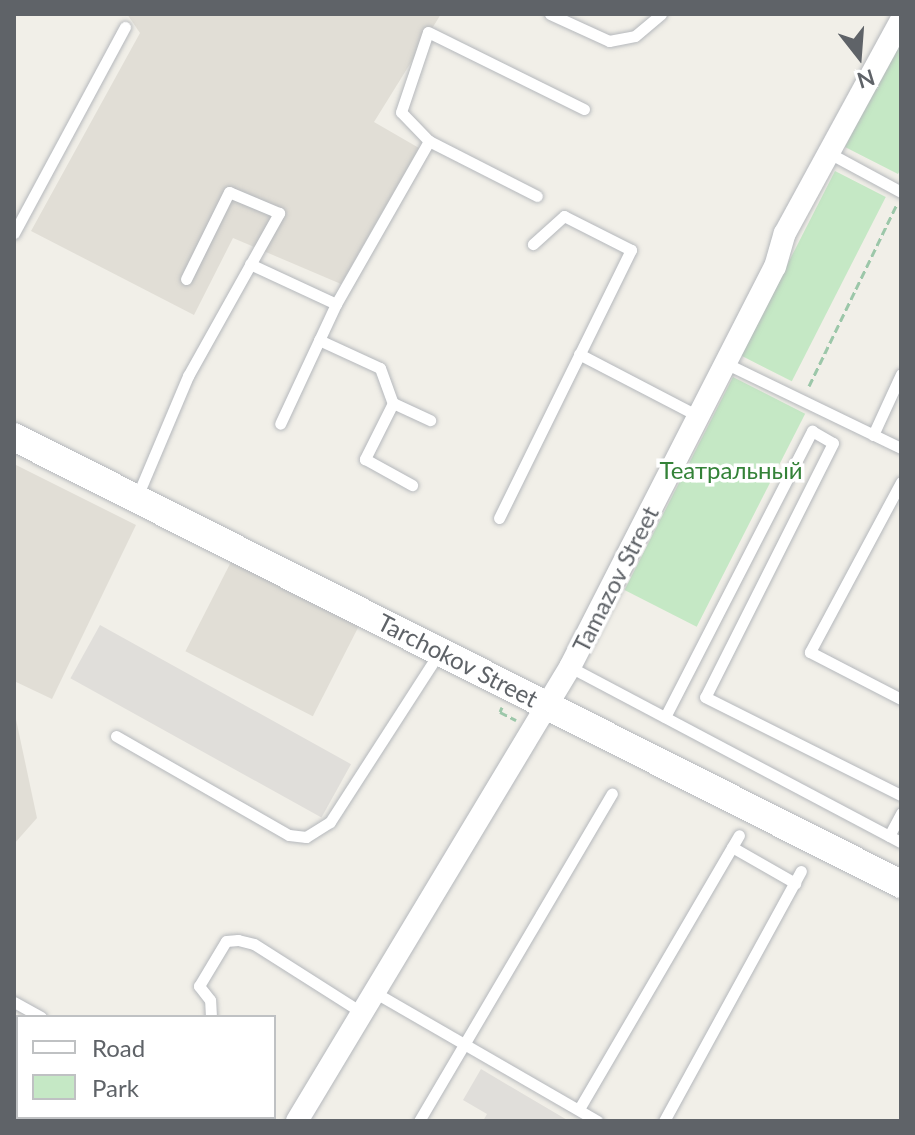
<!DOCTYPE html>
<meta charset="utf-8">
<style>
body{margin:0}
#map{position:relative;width:915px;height:1135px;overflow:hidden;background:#f1efe8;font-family:Lato,sans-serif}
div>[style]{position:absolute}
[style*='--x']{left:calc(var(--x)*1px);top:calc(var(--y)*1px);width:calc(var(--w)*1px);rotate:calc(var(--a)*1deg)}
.industrial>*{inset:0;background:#e0deda;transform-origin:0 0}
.education>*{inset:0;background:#e1ded6;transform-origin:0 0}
.green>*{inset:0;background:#c5e8c5;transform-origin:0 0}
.path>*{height:3px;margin-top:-1.5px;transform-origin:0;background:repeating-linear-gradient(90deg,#9cc7a9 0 8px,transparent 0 12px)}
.roads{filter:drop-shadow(0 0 2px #b5b8bc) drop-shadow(0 0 2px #b5b8bc)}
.service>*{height:11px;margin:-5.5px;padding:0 5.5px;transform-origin:5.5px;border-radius:5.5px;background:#fff}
.minor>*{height:22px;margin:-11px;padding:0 11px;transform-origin:11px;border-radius:11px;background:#fff}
.tertiary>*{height:28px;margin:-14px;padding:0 14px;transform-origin:14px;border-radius:14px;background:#fff}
span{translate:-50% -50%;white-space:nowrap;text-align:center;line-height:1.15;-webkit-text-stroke:7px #fff;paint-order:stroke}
.park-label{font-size:24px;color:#348238}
.street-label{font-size:24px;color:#5f6368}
.frame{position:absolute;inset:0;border:16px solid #5f6368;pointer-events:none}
.legend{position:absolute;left:16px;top:1015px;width:260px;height:104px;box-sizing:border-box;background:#fff;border:2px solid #bfc1c3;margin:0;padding:10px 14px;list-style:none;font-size:24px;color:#5f6368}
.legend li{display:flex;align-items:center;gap:16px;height:40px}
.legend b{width:40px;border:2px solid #bfc1c3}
.north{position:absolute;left:819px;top:16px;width:80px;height:80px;-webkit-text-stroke:6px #fff;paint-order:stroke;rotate:163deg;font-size:22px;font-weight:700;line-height:32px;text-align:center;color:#5f6368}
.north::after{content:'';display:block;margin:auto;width:28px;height:36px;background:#5f6368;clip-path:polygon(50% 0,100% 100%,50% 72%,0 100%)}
</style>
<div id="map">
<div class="industrial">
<i style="left:100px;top:625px;width:287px;height:61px;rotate:29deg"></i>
<i style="clip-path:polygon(481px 1069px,569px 1121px,483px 1121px,487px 1114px,463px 1100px)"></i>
</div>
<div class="education">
<i style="clip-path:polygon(127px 14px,441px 14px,374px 122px,419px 148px,341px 284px,233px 238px,194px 315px,31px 231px,140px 33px)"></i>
<i style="clip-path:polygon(14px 464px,136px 525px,52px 699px,14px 681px)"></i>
<i style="left:234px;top:556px;width:143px;height:107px;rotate:27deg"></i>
<i style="clip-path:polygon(14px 710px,37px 818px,14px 844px)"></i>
</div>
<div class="green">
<i style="clip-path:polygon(901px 37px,901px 168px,898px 174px,845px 147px)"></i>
<i style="left:835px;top:171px;width:57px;height:207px;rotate:27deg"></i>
<i style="left:733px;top:377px;width:81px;height:239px;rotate:27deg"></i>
</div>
<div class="path">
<i style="--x:809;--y:386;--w:200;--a:-64.2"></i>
<i style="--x:502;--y:707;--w:5;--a:112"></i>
<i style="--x:500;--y:712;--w:18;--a:27"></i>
</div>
<div class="roads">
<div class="service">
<i style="--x:550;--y:14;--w:65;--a:24.6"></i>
<i style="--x:609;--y:41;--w:26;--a:-11"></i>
<i style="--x:635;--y:36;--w:34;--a:-40"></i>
<i style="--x:429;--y:141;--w:40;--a:-134"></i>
<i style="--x:401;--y:112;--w:84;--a:-71.4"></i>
<i style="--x:428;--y:32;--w:174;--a:26.3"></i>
<i style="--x:829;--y:153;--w:82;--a:28.4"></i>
<i style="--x:14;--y:233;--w:234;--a:-61.7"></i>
<i style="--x:250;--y:264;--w:95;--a:24.9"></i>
<i style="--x:336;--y:304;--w:132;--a:115"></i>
<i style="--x:336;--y:304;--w:188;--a:-60.3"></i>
<i style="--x:429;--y:141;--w:121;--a:27"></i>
<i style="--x:319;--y:340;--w:67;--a:24.7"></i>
<i style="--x:380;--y:368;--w:37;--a:70"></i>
<i style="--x:393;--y:403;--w:63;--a:116.6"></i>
<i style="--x:365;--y:459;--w:54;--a:29"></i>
<i style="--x:579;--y:354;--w:134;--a:27.5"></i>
<i style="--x:725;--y:363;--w:195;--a:25.8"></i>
<i style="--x:393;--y:403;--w:41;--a:24.7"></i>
<i style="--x:873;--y:435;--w:67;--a:-65.3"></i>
<i style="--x:901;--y:482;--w:193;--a:118.2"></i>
<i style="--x:810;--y:652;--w:102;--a:27.3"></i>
<i style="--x:136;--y:499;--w:134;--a:-67.1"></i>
<i style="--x:188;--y:376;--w:187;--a:-60.8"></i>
<i style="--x:279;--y:213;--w:54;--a:-157.2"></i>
<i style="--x:229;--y:192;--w:97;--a:116.3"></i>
<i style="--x:499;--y:518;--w:299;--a:-63.8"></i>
<i style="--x:631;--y:250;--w:75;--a:-153.1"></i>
<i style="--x:564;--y:216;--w:42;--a:137.9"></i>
<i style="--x:570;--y:667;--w:374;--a:27.9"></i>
<i style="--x:665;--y:717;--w:322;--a:-62.8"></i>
<i style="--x:812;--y:431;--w:24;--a:30"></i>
<i style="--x:833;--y:443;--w:284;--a:116.7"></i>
<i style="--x:705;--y:697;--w:219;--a:26.6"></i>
<i style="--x:116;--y:736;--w:199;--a:29.8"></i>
<i style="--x:289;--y:835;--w:17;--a:7"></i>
<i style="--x:306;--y:837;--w:28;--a:-32"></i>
<i style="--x:330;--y:822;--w:203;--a:-57.2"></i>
<i style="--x:889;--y:836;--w:26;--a:-62"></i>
<i style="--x:732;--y:847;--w:73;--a:29.7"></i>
<i style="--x:374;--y:992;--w:258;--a:30"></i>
<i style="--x:14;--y:1002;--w:31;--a:29"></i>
<i style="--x:211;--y:1017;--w:17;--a:-93"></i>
<i style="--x:210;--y:1000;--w:18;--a:-128"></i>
<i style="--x:199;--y:986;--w:52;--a:-59"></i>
<i style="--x:226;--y:941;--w:12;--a:-5"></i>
<i style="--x:238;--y:940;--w:16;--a:14"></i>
<i style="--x:254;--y:944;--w:127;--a:32.4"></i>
<i style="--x:579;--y:1109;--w:317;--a:-59.7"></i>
<i style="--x:419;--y:1121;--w:380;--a:-59.5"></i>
<i style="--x:664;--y:1121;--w:285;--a:-61.3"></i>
</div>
<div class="minor">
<i style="--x:297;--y:1121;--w:530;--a:-58.98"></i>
<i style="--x:570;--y:667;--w:449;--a:-62.9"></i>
<i style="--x:775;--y:267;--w:35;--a:-74"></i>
<i style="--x:785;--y:233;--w:243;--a:-61.4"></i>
</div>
<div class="tertiary">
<i style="--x:14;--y:437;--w:993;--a:26.75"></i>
</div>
</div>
<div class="park-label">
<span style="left:731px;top:470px">Театральный</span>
</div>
<div class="street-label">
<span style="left:615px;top:579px;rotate:-63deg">Tamazov Street</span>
<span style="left:458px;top:660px;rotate:27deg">Tarchokov Street</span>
</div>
<div class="frame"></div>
<ul class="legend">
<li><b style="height:10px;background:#fff"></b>Road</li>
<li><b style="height:22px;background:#c5e8c5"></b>Park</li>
</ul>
<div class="north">N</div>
</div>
